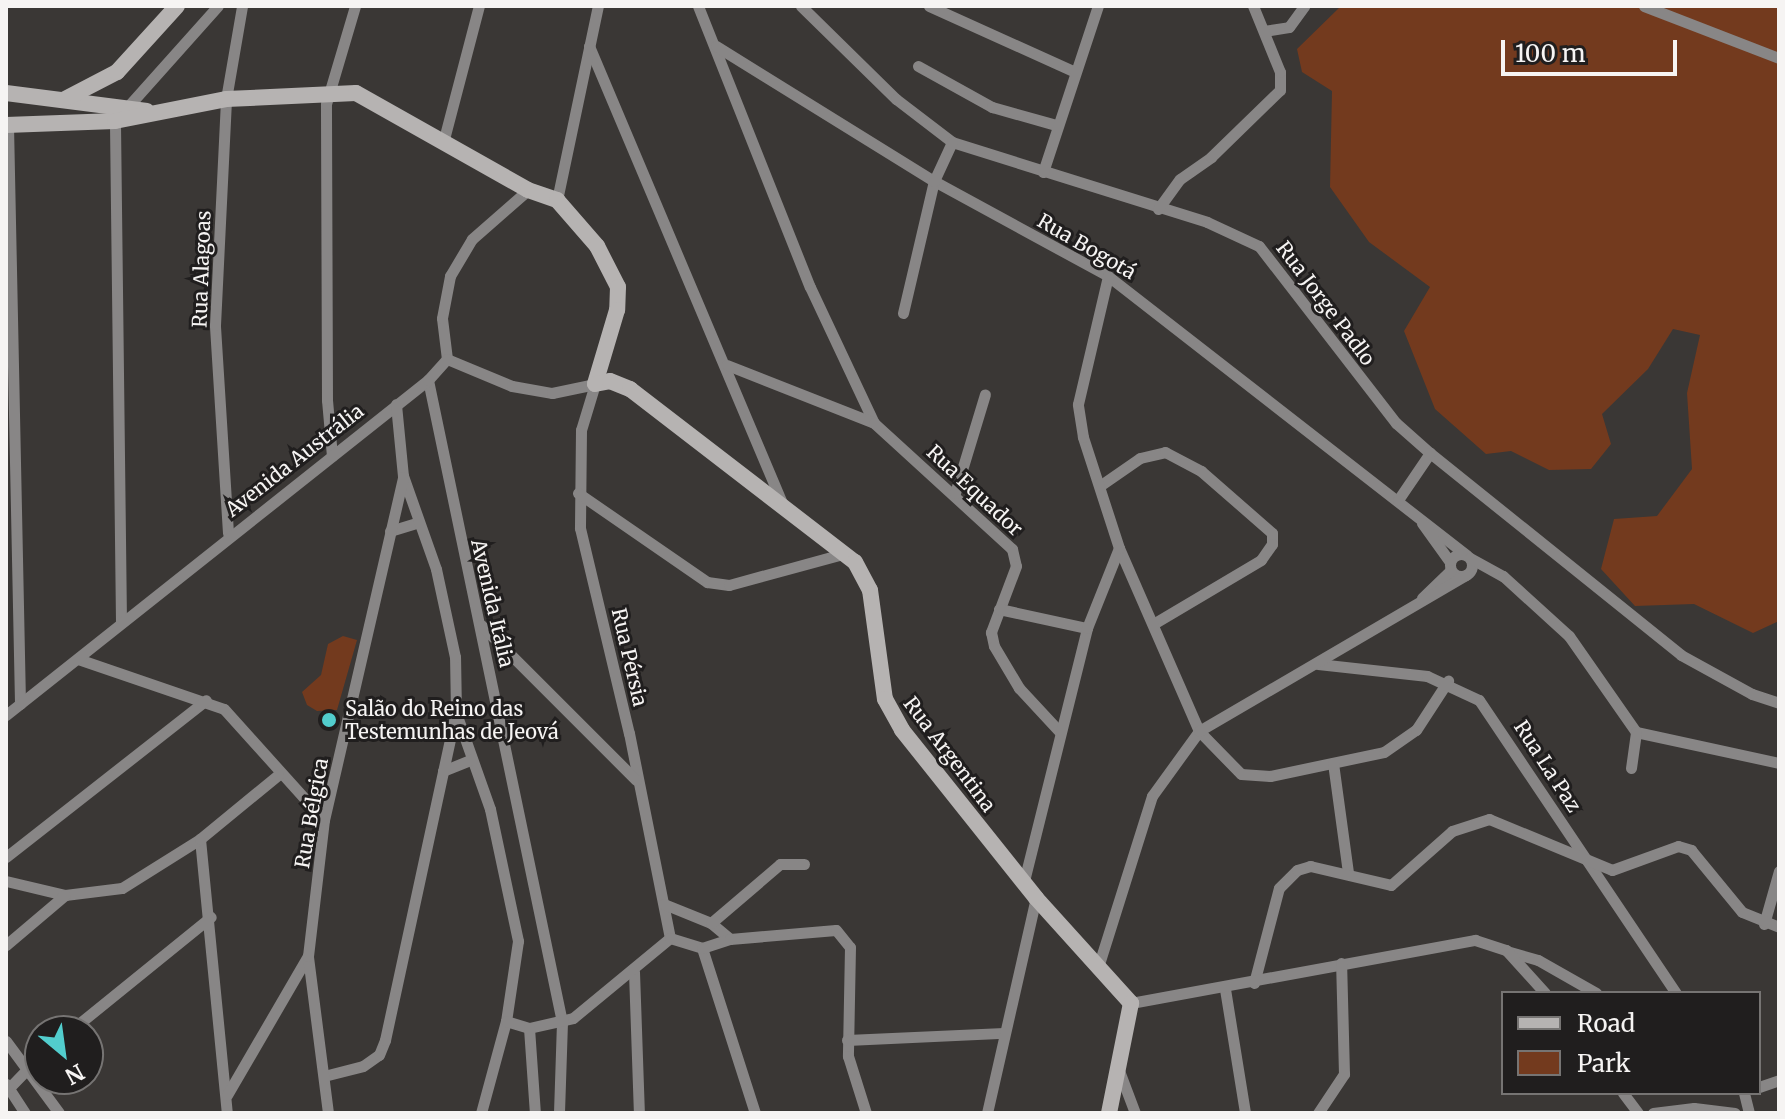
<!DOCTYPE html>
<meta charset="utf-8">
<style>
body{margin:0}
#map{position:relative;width:1785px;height:1119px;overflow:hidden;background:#3a3735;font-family:Merriweather,serif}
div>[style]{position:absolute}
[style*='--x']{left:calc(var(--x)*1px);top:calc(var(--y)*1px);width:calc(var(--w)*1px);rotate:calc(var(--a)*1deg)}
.green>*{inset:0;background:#733a1e}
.minor>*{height:11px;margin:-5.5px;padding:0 5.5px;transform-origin:5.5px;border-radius:5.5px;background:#888686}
.minor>.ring{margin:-5.5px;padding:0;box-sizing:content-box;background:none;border:11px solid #888686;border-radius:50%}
.secondary>*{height:16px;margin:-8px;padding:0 8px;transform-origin:8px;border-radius:8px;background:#b6b3b2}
.dots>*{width:22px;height:22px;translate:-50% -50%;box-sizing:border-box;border:4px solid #201e1e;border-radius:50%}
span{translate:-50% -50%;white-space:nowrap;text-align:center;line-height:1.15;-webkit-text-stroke:6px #201e1e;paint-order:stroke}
.street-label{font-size:20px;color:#f6f4f3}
.poi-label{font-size:20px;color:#f6f4f3}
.left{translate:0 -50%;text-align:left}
.frame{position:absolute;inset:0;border:8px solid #f6f4f3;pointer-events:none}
.legend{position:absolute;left:1501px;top:991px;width:260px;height:104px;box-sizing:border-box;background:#201e1e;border:2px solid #767473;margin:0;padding:10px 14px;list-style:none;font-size:24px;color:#f6f4f3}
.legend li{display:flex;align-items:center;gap:16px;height:40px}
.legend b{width:40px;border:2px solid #767473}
.north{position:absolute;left:24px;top:1015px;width:80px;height:80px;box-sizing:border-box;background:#201e1e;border:2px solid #767473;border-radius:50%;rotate:151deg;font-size:22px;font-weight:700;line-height:32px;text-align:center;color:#f6f4f3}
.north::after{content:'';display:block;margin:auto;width:28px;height:36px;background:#52cdcd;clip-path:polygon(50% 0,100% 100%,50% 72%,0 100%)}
.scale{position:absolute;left:1501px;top:40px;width:176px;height:36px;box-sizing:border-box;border:4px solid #f6f4f3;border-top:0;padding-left:10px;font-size:24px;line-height:28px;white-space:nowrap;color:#f6f4f3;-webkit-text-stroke:6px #201e1e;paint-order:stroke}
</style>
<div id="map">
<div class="green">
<i style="clip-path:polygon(1341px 6px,1779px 6px,1779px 621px,1753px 633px,1694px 604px,1635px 606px,1601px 569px,1614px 519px,1657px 516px,1692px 469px,1687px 393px,1700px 335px,1673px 329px,1648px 369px,1602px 414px,1611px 444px,1591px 469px,1549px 470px,1511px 451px,1486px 454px,1435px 409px,1404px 331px,1430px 287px,1369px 242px,1330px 187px,1332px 91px,1302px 72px,1297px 49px)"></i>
<i style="clip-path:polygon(343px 636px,357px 640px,337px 710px,317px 711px,307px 705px,302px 692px,321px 675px,328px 644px)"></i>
</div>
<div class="minor">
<i style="--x:698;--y:6;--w:302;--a:68.3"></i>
<i style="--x:810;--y:287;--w:150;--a:64.8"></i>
<i style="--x:801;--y:6;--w:133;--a:44.4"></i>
<i style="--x:896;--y:99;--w:71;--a:37.5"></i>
<i style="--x:952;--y:142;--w:267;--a:17.4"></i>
<i style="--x:1207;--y:222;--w:57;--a:24.8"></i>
<i style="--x:1259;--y:246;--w:224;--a:52.3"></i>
<i style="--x:1396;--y:423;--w:45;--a:41.4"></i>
<i style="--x:1430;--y:453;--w:322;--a:38.8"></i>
<i style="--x:1681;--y:655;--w:81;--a:28.8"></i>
<i style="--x:1752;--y:694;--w:28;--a:18"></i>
<i style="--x:929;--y:6;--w:158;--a:24.3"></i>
<i style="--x:1644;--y:6;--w:145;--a:21.1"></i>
<i style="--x:1264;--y:31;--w:25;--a:-9"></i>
<i style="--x:1289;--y:27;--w:26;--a:-54"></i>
<i style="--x:589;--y:46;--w:497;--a:67.1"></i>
<i style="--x:716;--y:46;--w:256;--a:31.8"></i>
<i style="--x:934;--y:181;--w:198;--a:28.6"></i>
<i style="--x:1108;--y:276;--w:454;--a:37.9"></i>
<i style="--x:918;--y:66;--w:85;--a:29"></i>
<i style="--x:992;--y:107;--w:66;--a:15.7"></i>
<i style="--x:8;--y:125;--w:579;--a:88.81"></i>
<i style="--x:444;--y:139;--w:138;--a:-75.3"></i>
<i style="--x:1043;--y:172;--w:175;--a:-71.7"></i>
<i style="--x:557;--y:200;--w:198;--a:-78.1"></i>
<i style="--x:1158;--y:209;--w:37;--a:-54"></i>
<i style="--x:1180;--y:179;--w:38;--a:-35"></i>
<i style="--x:1211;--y:157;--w:96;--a:-44.2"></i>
<i style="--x:1280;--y:90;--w:18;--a:-90"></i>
<i style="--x:1280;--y:72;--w:71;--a:-112.2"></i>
<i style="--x:903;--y:313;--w:136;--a:-76.8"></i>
<i style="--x:934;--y:181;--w:43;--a:-65.2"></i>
<i style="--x:447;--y:359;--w:41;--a:-97"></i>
<i style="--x:442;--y:318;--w:43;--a:-79.2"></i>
<i style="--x:450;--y:276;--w:43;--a:-59.3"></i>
<i style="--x:472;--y:239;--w:74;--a:-41.2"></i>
<i style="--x:447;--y:359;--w:70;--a:22.6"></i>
<i style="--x:512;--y:386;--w:41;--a:9.9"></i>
<i style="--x:552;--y:393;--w:44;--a:-11.8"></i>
<i style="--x:727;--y:365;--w:158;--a:21.5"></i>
<i style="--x:874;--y:423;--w:187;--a:42.4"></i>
<i style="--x:1012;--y:549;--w:17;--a:77"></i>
<i style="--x:1016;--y:566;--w:71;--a:110.7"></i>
<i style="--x:991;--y:632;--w:14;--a:78"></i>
<i style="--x:994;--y:646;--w:49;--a:59.2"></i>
<i style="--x:1019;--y:688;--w:59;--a:47.1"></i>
<i style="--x:428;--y:380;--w:656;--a:78.21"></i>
<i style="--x:562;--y:1022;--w:91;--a:91.9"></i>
<i style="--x:595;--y:384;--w:48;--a:106.9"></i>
<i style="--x:581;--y:430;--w:98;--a:90.6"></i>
<i style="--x:580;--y:528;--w:211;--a:76.6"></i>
<i style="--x:629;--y:733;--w:209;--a:78.7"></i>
<i style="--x:332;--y:456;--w:56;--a:-95.1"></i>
<i style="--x:327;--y:400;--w:296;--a:-90.2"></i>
<i style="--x:326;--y:104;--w:102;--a:-73.5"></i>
<i style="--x:1101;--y:485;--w:47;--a:-34.7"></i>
<i style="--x:1140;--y:458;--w:26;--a:-13"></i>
<i style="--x:1165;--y:452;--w:41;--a:27.8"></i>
<i style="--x:1201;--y:471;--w:94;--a:41.1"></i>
<i style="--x:1272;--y:533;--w:11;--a:90"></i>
<i style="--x:1272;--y:544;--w:19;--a:125"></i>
<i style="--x:1261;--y:560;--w:123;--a:149.3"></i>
<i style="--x:578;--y:493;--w:157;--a:34.6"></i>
<i style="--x:707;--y:582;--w:22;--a:8"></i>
<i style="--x:729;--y:585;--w:121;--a:-15.3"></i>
<i style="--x:955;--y:493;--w:103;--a:-73.1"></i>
<i style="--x:1398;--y:500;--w:57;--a:-55.8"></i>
<i style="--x:1422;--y:523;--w:48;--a:54.3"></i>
<i style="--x:390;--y:531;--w:30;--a:-17"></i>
<i style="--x:228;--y:533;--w:208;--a:-93.6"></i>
<i style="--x:215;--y:325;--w:226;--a:-87.2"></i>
<i style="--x:226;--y:99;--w:94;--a:-80.2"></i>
<i style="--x:1119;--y:548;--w:200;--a:66.4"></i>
<i style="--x:1199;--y:731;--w:60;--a:45.7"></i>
<i style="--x:1241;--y:774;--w:29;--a:4"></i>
<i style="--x:1270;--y:776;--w:116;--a:-11.9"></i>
<i style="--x:1384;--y:752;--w:39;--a:-35"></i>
<i style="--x:1416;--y:730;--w:59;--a:-56.9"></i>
<i class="ring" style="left:1450px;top:554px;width:11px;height:11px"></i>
<i style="--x:1470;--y:558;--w:38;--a:29"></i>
<i style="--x:1503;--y:576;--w:89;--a:42.3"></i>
<i style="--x:1569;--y:636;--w:117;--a:55.1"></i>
<i style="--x:1636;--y:732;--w:146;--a:12.2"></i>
<i style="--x:1422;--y:598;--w:40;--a:-44"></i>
<i style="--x:999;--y:609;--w:90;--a:12.2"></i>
<i style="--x:121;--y:622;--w:501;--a:-90.69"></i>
<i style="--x:115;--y:121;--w:154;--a:-48.2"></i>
<i style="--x:481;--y:625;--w:219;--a:45"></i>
<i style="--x:78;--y:659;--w:154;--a:18.9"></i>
<i style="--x:224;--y:709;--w:149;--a:48"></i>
<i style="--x:1318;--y:664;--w:110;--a:6.3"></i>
<i style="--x:1427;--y:676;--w:57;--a:24.8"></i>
<i style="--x:1479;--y:700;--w:353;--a:56.1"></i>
<i style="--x:456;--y:713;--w:102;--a:70.5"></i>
<i style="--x:490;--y:809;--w:135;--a:78"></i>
<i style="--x:518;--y:941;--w:81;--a:98.5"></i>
<i style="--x:506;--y:1021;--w:95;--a:105.2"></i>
<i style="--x:6;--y:715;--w:539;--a:-38.44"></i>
<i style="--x:428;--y:380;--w:28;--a:-48"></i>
<i style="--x:1333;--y:763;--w:111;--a:82.2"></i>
<i style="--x:1631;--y:768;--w:36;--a:-82"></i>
<i style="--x:443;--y:771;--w:31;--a:-22"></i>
<i style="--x:200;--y:839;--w:275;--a:84.4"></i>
<i style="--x:6;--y:857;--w:254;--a:-38.1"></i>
<i style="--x:6;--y:881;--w:61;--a:13.3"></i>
<i style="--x:65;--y:895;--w:57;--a:-7"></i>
<i style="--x:122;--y:888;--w:92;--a:-32.1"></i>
<i style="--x:200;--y:839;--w:101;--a:-39.4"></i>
<i style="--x:1024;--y:881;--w:261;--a:-76"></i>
<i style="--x:1087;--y:628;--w:86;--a:-68.2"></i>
<i style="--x:1119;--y:548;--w:117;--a:-108"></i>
<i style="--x:1083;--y:437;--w:33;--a:-99"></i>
<i style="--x:1078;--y:404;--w:131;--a:-76.8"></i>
<i style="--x:664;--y:904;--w:51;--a:22"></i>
<i style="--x:711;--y:923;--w:25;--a:40"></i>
<i style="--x:711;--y:923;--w:91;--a:-40.5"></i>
<i style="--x:780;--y:864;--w:24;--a:0"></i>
<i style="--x:1764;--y:924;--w:55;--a:-74.2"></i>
<i style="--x:6;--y:945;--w:77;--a:-40.3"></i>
<i style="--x:702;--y:948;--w:173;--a:72.2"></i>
<i style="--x:1510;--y:952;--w:29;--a:16"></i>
<i style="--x:1538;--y:960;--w:67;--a:29.6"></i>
<i style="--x:1099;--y:964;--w:176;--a:-72.5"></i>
<i style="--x:1152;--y:796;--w:80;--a:-54.1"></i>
<i style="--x:1199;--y:731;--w:309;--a:-30.3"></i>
<i style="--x:634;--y:972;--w:141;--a:88"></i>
<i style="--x:1254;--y:983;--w:98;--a:-75.3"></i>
<i style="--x:1279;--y:888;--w:25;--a:-45"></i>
<i style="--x:1297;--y:870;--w:14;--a:-17"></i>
<i style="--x:1310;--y:866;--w:83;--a:13.2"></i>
<i style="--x:1391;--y:885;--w:81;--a:-41.5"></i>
<i style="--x:1452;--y:831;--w:39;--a:-18"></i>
<i style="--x:1489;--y:819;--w:133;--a:22.5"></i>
<i style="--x:1612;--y:870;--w:70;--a:-20"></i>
<i style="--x:1678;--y:846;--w:14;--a:17"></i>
<i style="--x:1691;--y:850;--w:80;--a:50.6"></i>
<i style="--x:1742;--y:912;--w:40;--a:22"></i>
<i style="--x:1225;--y:989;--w:126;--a:80.8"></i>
<i style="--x:1131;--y:1003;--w:350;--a:-10.4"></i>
<i style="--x:1475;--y:940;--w:33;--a:18"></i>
<i style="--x:1506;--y:950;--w:58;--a:47.8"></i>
<i style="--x:506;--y:1021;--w:24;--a:17"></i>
<i style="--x:529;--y:1028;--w:45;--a:-12.8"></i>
<i style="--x:573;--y:1018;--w:126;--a:-39.5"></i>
<i style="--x:670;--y:938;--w:34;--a:17"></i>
<i style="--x:702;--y:948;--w:29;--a:-18"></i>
<i style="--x:730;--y:939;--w:106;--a:-4.9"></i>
<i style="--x:836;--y:930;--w:22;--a:51"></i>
<i style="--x:850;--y:947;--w:109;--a:91.1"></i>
<i style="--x:848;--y:1056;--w:60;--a:72.5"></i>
<i style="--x:529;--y:1028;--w:85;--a:86"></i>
<i style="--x:70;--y:1031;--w:181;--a:-39"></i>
<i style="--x:847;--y:1040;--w:157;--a:-2.6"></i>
<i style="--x:6;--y:1041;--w:89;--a:53.6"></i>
<i style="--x:1118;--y:1068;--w:48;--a:69.3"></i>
<i style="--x:324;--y:1076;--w:40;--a:-14.4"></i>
<i style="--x:363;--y:1066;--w:19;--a:-35"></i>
<i style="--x:379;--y:1055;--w:16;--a:-68"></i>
<i style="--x:385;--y:1040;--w:336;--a:-77.8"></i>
<i style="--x:456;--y:712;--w:55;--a:-91"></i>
<i style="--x:455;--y:657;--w:90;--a:-102.2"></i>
<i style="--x:436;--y:569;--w:99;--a:-109.5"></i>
<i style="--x:403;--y:476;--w:72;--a:-95.6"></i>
<i style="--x:6;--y:1084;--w:35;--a:57"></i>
<i style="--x:1759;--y:1087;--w:21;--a:-19"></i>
<i style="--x:9;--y:1088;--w:45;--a:-45.9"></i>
<i style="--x:1623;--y:1093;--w:25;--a:53"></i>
<i style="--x:1744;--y:1093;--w:21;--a:76"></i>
<i style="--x:227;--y:1095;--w:161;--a:-59.8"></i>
<i style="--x:328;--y:1113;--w:158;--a:-97.3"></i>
<i style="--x:308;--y:956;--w:137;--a:-83.3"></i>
<i style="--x:324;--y:820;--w:352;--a:-77"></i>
<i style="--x:987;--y:1113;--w:221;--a:-77.2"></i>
<i style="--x:1318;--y:1113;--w:47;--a:-56.3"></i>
<i style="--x:1344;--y:1074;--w:111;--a:-91.5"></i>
<i style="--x:1653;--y:1113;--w:41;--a:-7"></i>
<i style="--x:1694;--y:1108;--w:41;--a:7"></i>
</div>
<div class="secondary">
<i style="--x:6;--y:93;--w:142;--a:7.3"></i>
<i style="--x:63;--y:100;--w:61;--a:-27.4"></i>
<i style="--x:117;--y:72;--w:89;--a:-47.7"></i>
<i style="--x:6;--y:125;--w:109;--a:-2.1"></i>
<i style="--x:115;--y:121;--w:113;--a:-11.2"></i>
<i style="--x:226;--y:99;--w:130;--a:-2.6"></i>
<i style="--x:356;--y:93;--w:197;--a:29.4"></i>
<i style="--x:528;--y:190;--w:31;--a:19"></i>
<i style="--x:557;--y:200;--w:61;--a:49"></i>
<i style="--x:597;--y:246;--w:46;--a:62.9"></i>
<i style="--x:618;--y:287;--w:23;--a:92"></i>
<i style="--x:617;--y:310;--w:77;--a:106.6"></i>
<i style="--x:595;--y:384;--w:15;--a:-11"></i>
<i style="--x:610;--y:381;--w:22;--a:22"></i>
<i style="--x:630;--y:389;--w:284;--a:37.6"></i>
<i style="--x:855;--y:562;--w:32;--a:62"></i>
<i style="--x:870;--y:590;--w:110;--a:82.2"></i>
<i style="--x:885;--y:699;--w:35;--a:61"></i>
<i style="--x:902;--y:730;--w:215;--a:51.4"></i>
<i style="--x:1036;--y:898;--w:142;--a:47.9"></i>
<i style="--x:1131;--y:1003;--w:112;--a:101.3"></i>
</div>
<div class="dots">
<i style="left:329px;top:720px;background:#52cdcd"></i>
</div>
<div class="street-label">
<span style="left:1087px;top:246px;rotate:30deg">Rua Bogotá</span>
<span style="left:201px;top:269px;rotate:-88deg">Rua Alagoas</span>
<span style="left:1326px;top:303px;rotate:53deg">Rua Jorge Padlo</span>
<span style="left:294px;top:460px;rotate:-38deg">Avenida Austrália</span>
<span style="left:975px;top:490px;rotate:43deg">Rua Equador</span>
<span style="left:493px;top:603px;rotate:77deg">Avenida Itália</span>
<span style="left:630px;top:657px;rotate:77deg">Rua Pérsia</span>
<span style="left:950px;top:754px;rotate:53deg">Rua Argentina</span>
<span style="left:1548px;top:766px;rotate:57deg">Rua La Paz</span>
<span style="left:311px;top:813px;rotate:-80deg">Rua Bélgica</span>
</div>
<div class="poi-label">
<span class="left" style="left:345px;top:720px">Salão do Reino das<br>Testemunhas de Jeová</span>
</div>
<div class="frame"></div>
<ul class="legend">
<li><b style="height:10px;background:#b6b3b2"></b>Road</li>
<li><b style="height:22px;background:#733a1e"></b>Park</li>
</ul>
<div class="north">N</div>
<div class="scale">100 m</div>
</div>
